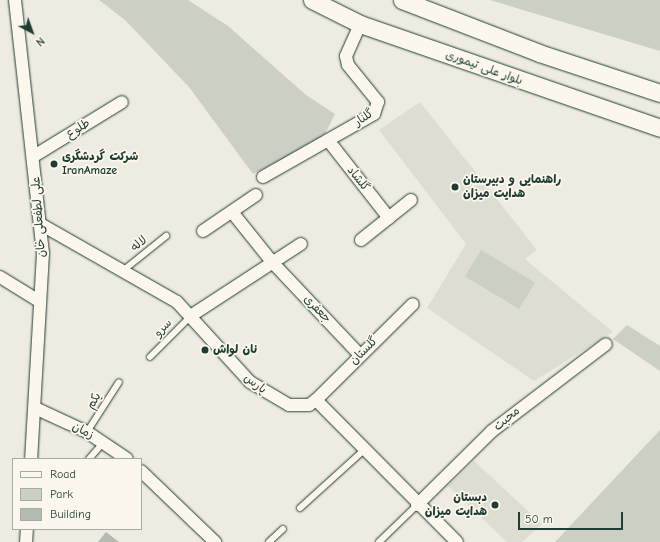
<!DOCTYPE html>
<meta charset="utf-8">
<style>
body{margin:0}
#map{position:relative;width:660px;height:542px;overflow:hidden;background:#eeece1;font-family:"Comic Neue","Playpen Sans Arabic",sans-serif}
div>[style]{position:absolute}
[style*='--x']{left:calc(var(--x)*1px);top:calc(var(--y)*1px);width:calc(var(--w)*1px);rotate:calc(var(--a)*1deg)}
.built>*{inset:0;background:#ddddd2}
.green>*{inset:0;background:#cbcfc4;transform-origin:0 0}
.building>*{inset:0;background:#b4bbb0}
.roads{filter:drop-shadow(0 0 1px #1f3d34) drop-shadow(0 0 1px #1f3d34)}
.lane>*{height:6px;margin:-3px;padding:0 3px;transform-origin:3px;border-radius:3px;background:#fbf7ec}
.street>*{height:12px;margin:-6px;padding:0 6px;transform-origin:6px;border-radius:6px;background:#fbf7ec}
.secondary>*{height:17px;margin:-8.5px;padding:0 8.5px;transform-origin:8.5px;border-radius:8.5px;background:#fbf7ec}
.dots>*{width:11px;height:11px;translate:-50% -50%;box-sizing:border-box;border:2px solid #fbf7ec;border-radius:50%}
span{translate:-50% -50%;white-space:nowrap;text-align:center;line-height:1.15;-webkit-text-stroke:3.5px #fbf7ec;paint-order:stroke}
.street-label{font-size:12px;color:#1f3d34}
.poi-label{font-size:12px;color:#1f3d34;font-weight:700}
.left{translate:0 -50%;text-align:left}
.right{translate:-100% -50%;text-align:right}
.legend{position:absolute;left:12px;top:458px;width:130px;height:72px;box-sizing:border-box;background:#fbf7ec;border:1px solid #a3ada2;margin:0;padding:5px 7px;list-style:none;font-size:12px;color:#1f3d34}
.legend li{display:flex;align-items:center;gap:8px;height:20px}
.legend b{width:20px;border:1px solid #a3ada2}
.north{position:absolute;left:12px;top:12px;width:40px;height:40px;-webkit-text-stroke:3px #fbf7ec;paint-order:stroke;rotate:139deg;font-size:11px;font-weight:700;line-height:16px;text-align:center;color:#1f3d34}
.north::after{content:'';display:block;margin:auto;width:14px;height:18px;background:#1f3d34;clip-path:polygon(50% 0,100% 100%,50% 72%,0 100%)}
.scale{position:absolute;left:518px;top:512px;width:105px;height:18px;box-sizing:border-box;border:2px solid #1f3d34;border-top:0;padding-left:5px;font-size:12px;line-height:14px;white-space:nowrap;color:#1f3d34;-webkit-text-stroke:3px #fbf7ec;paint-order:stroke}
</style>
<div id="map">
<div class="built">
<i style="clip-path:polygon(420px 102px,537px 250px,525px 259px,613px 332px,534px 381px,427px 308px,466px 244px,379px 130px)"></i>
<i style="clip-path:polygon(474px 461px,542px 524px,522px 542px,507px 542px,448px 486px)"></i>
</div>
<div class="green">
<i style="clip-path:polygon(99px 0,188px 0,228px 26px,306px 95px,335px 114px,323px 138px,253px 174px,189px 87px,125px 20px)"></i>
<i style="clip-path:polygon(490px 0,660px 0,660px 51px)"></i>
<i style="left:481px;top:250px;width:63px;height:31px;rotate:31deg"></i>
<i style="clip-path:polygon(627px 325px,660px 346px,660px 371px,613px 339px)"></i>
<i style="clip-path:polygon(660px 430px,660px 542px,555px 542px)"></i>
</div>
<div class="building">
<i style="clip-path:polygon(106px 532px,119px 542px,98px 542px)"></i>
</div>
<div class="roads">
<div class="lane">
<i style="--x:125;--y:269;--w:53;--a:-38.8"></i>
<i style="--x:150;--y:357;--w:58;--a:-45"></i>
<i style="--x:87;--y:432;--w:59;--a:-57.4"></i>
<i style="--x:89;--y:459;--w:23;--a:-49"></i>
<i style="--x:300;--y:508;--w:86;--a:-42.2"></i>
<i style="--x:269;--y:542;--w:19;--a:-43"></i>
<i style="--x:379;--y:542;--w:53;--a:-44.2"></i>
</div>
<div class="street">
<i style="--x:15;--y:0;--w:255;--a:83.7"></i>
<i style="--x:43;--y:253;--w:206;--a:93.3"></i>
<i style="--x:328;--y:140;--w:99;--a:52"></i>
<i style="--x:34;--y:156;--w:103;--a:-31.5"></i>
<i style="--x:263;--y:177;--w:128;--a:-29.6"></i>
<i style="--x:374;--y:114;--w:13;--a:-72"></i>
<i style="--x:378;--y:102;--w:48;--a:-129"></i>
<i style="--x:348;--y:65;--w:9;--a:-103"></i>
<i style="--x:346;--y:56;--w:35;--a:-66"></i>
<i style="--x:232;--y:212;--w:65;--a:51.2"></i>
<i style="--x:273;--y:263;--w:127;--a:46.6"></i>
<i style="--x:42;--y:225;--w:155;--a:29.7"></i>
<i style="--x:177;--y:302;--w:108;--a:47.6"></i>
<i style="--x:250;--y:382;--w:45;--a:30.5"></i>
<i style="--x:289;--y:405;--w:20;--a:0"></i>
<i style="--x:309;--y:405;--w:9;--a:-36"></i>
<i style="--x:316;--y:400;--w:136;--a:-44.7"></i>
<i style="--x:203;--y:231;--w:64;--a:-34.2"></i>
<i style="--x:361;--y:240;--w:64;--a:-38.7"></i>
<i style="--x:0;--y:277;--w:46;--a:31.6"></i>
<i style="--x:192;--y:315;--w:130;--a:-33.1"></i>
<i style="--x:316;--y:400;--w:200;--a:45.2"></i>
<i style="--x:35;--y:408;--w:57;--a:24.8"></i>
<i style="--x:87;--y:432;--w:48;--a:34"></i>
<i style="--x:141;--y:471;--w:103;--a:43.8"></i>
<i style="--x:417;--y:505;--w:105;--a:-44.6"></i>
<i style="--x:492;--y:431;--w:143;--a:-37.3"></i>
<i style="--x:26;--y:542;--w:13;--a:-86"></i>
</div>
<div class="secondary">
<i style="--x:312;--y:0;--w:54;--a:26.6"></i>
<i style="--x:360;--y:24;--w:318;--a:19.1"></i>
<i style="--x:402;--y:0;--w:147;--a:21.1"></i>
<i style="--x:539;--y:53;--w:127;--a:18.3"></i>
</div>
</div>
<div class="dots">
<i style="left:54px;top:164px;background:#1f3d34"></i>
<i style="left:455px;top:187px;background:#1f3d34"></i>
<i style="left:205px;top:350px;background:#1f3d34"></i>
<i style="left:495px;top:505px;background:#1f3d34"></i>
</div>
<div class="street-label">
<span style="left:484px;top:68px;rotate:20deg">بلوار علی تیموری</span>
<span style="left:364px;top:118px;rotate:-34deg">گلنار</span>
<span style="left:78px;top:129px;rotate:-32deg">طلوع</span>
<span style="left:358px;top:179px;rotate:52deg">گلشاد</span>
<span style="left:39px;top:217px;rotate:-94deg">علی لطفعلی خان</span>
<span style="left:139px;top:244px;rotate:-39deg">لاله</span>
<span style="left:317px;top:309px;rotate:46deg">جعفری</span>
<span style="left:163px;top:328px;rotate:-45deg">سرو</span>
<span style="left:364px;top:351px;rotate:-45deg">گلستان</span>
<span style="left:255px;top:384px;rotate:37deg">پارس</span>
<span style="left:94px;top:401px;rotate:-58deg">یکم</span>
<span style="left:507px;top:419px;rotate:-40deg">محبت</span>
<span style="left:83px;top:431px;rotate:27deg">زمان</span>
</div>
<div class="poi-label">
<span class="left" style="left:62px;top:164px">شرکت گردشگری<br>IranAmaze</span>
<span class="left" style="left:463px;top:187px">راهنمایی و دبیرستان<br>هدایت میزان</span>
<span class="left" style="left:213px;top:350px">نان لواش</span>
<span class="right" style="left:487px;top:505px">دبستان<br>هدایت میزان</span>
</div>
<ul class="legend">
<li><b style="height:5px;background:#fbf7ec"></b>Road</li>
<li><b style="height:11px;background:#cbcfc4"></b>Park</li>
<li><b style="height:11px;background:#b4bbb0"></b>Building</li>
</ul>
<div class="north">N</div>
<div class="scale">50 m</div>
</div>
